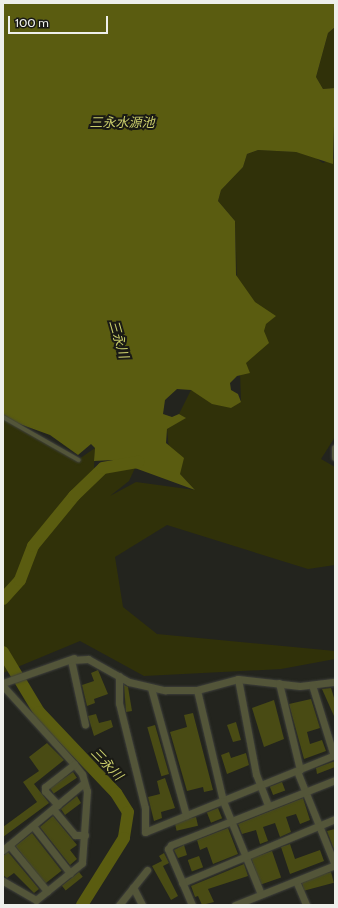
<!DOCTYPE html>
<meta charset="utf-8">
<style>
body{margin:0}
#map{position:relative;width:338px;height:908px;overflow:hidden;background:#23241e;font-family:Cabin,"Noto Sans JP",sans-serif}
div>[style]{position:absolute}
[style*='--x']{left:calc(var(--x)*1px);top:calc(var(--y)*1px);width:calc(var(--w)*1px);rotate:calc(var(--a)*1deg)}
.green>*{inset:0;background:#303109}
.water>*{inset:0;background:#5a5c10}
.river>*{height:12px;margin:-6px;padding:0 6px;transform-origin:6px;border-radius:6px;background:#5a5c10}
.building>*{inset:0;background:#494b14;transform-origin:0 0}
.roads{filter:drop-shadow(0 0 1px #3f403b) drop-shadow(0 0 1px #3f403b)}
.service>*{height:3.5px;margin:-1.75px;padding:0 1.75px;transform-origin:1.75px;border-radius:1.75px;background:#535539}
.minor>*{height:7px;margin:-3.5px;padding:0 3.5px;transform-origin:3.5px;border-radius:3.5px;background:#535539}
span{translate:-50% -50%;white-space:nowrap;text-align:center;line-height:1.15;-webkit-text-stroke:4px #1a1a15;paint-order:stroke}
.water-label{font-size:13px;color:#cace6b;font-style:italic}
.frame{position:absolute;inset:0;border:4px solid #eeefeb;pointer-events:none}
.scale{position:absolute;left:8px;top:16px;width:100px;height:18px;box-sizing:border-box;border:2px solid #eeefeb;border-top:0;padding-left:5px;font-size:12px;line-height:14px;white-space:nowrap;color:#eeefeb;-webkit-text-stroke:3px #1a1a15;paint-order:stroke}
</style>
<div id="map">
<div class="green">
<i style="clip-path:polygon(335px 27px,335px 88px,323px 89px,316px 77px,328px 33px)"></i>
<i style="clip-path:polygon(258px 150px,296px 152px,312px 155px,323px 163px,335px 158px,335px 437px,321px 459px,335px 467px,335px 565px,308px 569px,167px 525px,115px 557px,123px 607px,157px 634px,335px 651px,335px 659px,281px 669px,144px 676px,80px 641px,3px 673px,3px 417px,79px 459px,95px 448px,94px 469px,135px 468px,129px 481px,110px 496px,136px 482px,195px 490px,180px 474px,169px 450px,167px 429px,185px 418px,179px 414px,191px 390px,231px 408px,241px 401px,235px 221px,218px 201px,221px 190px,243px 167px,247px 154px)"></i>
</div>
<div class="water">
<i style="clip-path:polygon(3px 3px,335px 3px,335px 27px,328px 33px,316px 77px,323px 89px,335px 88px,333px 164px,296px 152px,258px 150px,247px 154px,243px 167px,221px 190px,218px 201px,235px 221px,236px 275px,255px 302px,276px 316px,266px 324px,264px 331px,269px 343px,246px 363px,250px 373px,237px 376px,230px 383px,231px 390px,238px 394px,241px 402px,231px 408px,212px 404px,191px 390px,177px 389px,165px 400px,163px 414px,172px 417px,179px 414px,186px 418px,167px 429px,166px 443px,184px 458px,180px 474px,195px 490px,113px 460px,94px 461px,95px 448px,91px 444px,78px 455px,50px 435px,3px 418px)"></i>
</div>
<div class="river">
<i style="--x:3;--y:599;--w:25;--a:-48"></i>
<i style="--x:20;--y:580;--w:36;--a:-69"></i>
<i style="--x:33;--y:546;--w:65;--a:-50.6"></i>
<i style="--x:74;--y:496;--w:40;--a:-44"></i>
<i style="--x:103;--y:468;--w:36;--a:-10"></i>
<i style="--x:3;--y:652;--w:70;--a:59"></i>
<i style="--x:39;--y:712;--w:112;--a:46.5"></i>
<i style="--x:116;--y:793;--w:22;--a:58"></i>
<i style="--x:128;--y:812;--w:26;--a:99"></i>
<i style="--x:124;--y:838;--w:79;--a:122.1"></i>
</div>
<div class="building">
<i style="clip-path:polygon(98px 670px,108px 694px,94px 699px,95px 703px,87px 706px,82px 685px,94px 681px,91px 673px)"></i>
<i style="clip-path:polygon(124px 685px,128px 687px,132px 711px,126px 712px)"></i>
<i style="clip-path:polygon(331px 688px,335px 701px,334px 716px,322px 689px)"></i>
<i style="clip-path:polygon(311px 699px,320px 728px,307px 732px,310px 744px,322px 740px,326px 751px,304px 759px,289px 704px)"></i>
<i style="clip-path:polygon(274px 700px,284px 739px,264px 747px,252px 708px)"></i>
<i style="clip-path:polygon(193px 713px,213px 790px,204px 792px,203px 787px,187px 791px,170px 732px,187px 727px,184px 715px)"></i>
<i style="clip-path:polygon(96px 714px,99px 723px,111px 720px,113px 727px,94px 736px,88px 716px)"></i>
<i style="clip-path:polygon(236px 722px,241px 740px,233px 742px,227px 725px)"></i>
<i style="left:155px;top:725px;width:51px;height:8px;rotate:74deg"></i>
<i style="clip-path:polygon(47px 743px,64px 760px,34px 784px,49px 803px,3px 837px,3px 827px,37px 802px,23px 782px,39px 771px,29px 757px)"></i>
<i style="clip-path:polygon(229px 752px,231px 758px,246px 753px,249px 765px,227px 774px,221px 755px)"></i>
<i style="clip-path:polygon(335px 761px,335px 767px,317px 774px,316px 768px)"></i>
<i style="left:73px;top:772px;width:7px;height:28px;rotate:56deg"></i>
<i style="clip-path:polygon(165px 778px,175px 808px,161px 812px,162px 818px,154px 821px,148px 797px,160px 794px,157px 781px)"></i>
<i style="left:282px;top:782px;width:9px;height:13px;rotate:69deg"></i>
<i style="clip-path:polygon(77px 796px,81px 803px,65px 815px,61px 809px)"></i>
<i style="clip-path:polygon(303px 798px,310px 820px,300px 824px,296px 814px,286px 817px,291px 832px,280px 837px,275px 823px,263px 827px,268px 841px,260px 844px,256px 830px,242px 834px,238px 824px)"></i>
<i style="left:218px;top:808px;width:11px;height:12px;rotate:68deg"></i>
<i style="clip-path:polygon(53px 816px,77px 845px,70px 850px,77px 859px,70px 865px,40px 827px)"></i>
<i style="left:196px;top:817px;width:9px;height:22px;rotate:77deg"></i>
<i style="clip-path:polygon(228px 828px,238px 854px,213px 864px,207px 847px,200px 850px,197px 840px)"></i>
<i style="clip-path:polygon(335px 829px,335px 852px,327px 831px)"></i>
<i style="left:32px;top:833px;width:48px;height:21px;rotate:52deg"></i>
<i style="clip-path:polygon(290px 844px,295px 859px,320px 850px,324px 861px,290px 874px,281px 847px)"></i>
<i style="clip-path:polygon(184px 845px,187px 855px,178px 858px,174px 850px)"></i>
<i style="left:272px;top:851px;width:28px;height:22px;rotate:71deg"></i>
<i style="clip-path:polygon(8px 852px,39px 889px,34px 893px,14px 873px,7px 878px,3px 875px,3px 856px)"></i>
<i style="clip-path:polygon(164px 853px,169px 863px,163px 866px,178px 896px,171px 900px,152px 866px,162px 861px,159px 856px)"></i>
<i style="left:199px;top:856px;width:12px;height:12px;rotate:70deg"></i>
<i style="clip-path:polygon(244px 864px,248px 876px,208px 889px,214px 902px,202px 905px,198px 896px,195px 897px,191px 886px)"></i>
<i style="left:79px;top:872px;width:6px;height:22px;rotate:51deg"></i>
<i style="left:331px;top:872px;width:11px;height:31px;rotate:75deg"></i>
</div>
<div class="roads">
<div class="service">
<i style="--x:3;--y:417;--w:87;--a:29.5"></i>
</div>
<div class="minor">
<i style="--x:335;--y:448;--w:9;--a:90"></i>
<i style="--x:71;--y:660;--w:17;--a:-3"></i>
<i style="--x:88;--y:659;--w:47;--a:29.3"></i>
<i style="--x:129;--y:682;--w:37;--a:13"></i>
<i style="--x:165;--y:690;--w:32;--a:0"></i>
<i style="--x:197;--y:690;--w:42;--a:-15"></i>
<i style="--x:238;--y:679;--w:62;--a:6.4"></i>
<i style="--x:300;--y:686;--w:35;--a:-7"></i>
<i style="--x:71;--y:660;--w:66;--a:77.7"></i>
<i style="--x:119;--y:676;--w:27;--a:90"></i>
<i style="--x:119;--y:703;--w:108;--a:76.1"></i>
<i style="--x:145;--y:808;--w:24;--a:90"></i>
<i style="--x:145;--y:832;--w:205;--a:-22.1"></i>
<i style="--x:238;--y:679;--w:97;--a:79.3"></i>
<i style="--x:256;--y:774;--w:34;--a:69"></i>
<i style="--x:3;--y:683;--w:75;--a:-19.4"></i>
<i style="--x:279;--y:683;--w:89;--a:76.4"></i>
<i style="--x:312;--y:685;--w:74;--a:72.8"></i>
<i style="--x:3;--y:686;--w:105;--a:47.7"></i>
<i style="--x:74;--y:764;--w:13;--a:51"></i>
<i style="--x:82;--y:774;--w:18;--a:74"></i>
<i style="--x:87;--y:791;--w:72;--a:94"></i>
<i style="--x:82;--y:863;--w:59;--a:141.2"></i>
<i style="--x:36;--y:900;--w:38;--a:-150"></i>
<i style="--x:151;--y:688;--w:132;--a:74.6"></i>
<i style="--x:197;--y:690;--w:114;--a:76.8"></i>
<i style="--x:223;--y:801;--w:100;--a:67.8"></i>
<i style="--x:297;--y:771;--w:101;--a:68"></i>
<i style="--x:58;--y:805;--w:19;--a:-133"></i>
<i style="--x:45;--y:791;--w:4;--a:-90"></i>
<i style="--x:45;--y:787;--w:37;--a:-38"></i>
<i style="--x:53;--y:809;--w:34;--a:50"></i>
<i style="--x:75;--y:835;--w:10;--a:0"></i>
<i style="--x:33;--y:826;--w:60;--a:51.8"></i>
<i style="--x:9;--y:845;--w:60;--a:50.4"></i>
<i style="--x:3;--y:850;--w:105;--a:-39.6"></i>
<i style="--x:296;--y:881;--w:26;--a:67"></i>
<i style="--x:182;--y:883;--w:166;--a:-22.7"></i>
<i style="--x:133;--y:887;--w:20;--a:63"></i>
<i style="--x:119;--y:905;--w:45;--a:-51.3"></i>
<i style="--x:192;--y:905;--w:61;--a:-113.2"></i>
<i style="--x:168;--y:849;--w:5;--a:-53"></i>
<i style="--x:171;--y:845;--w:176;--a:-21.6"></i>
<i style="--x:235;--y:905;--w:108;--a:-21.8"></i>
</div>
</div>
<div class="water-label">
<span style="left:122px;top:122px">三永水源池</span>
<span style="left:119px;top:339px;rotate:74deg">三永川</span>
<span style="left:107px;top:764px;rotate:46deg">三永川</span>
</div>
<div class="frame"></div>
<div class="scale">100 m</div>
</div>
